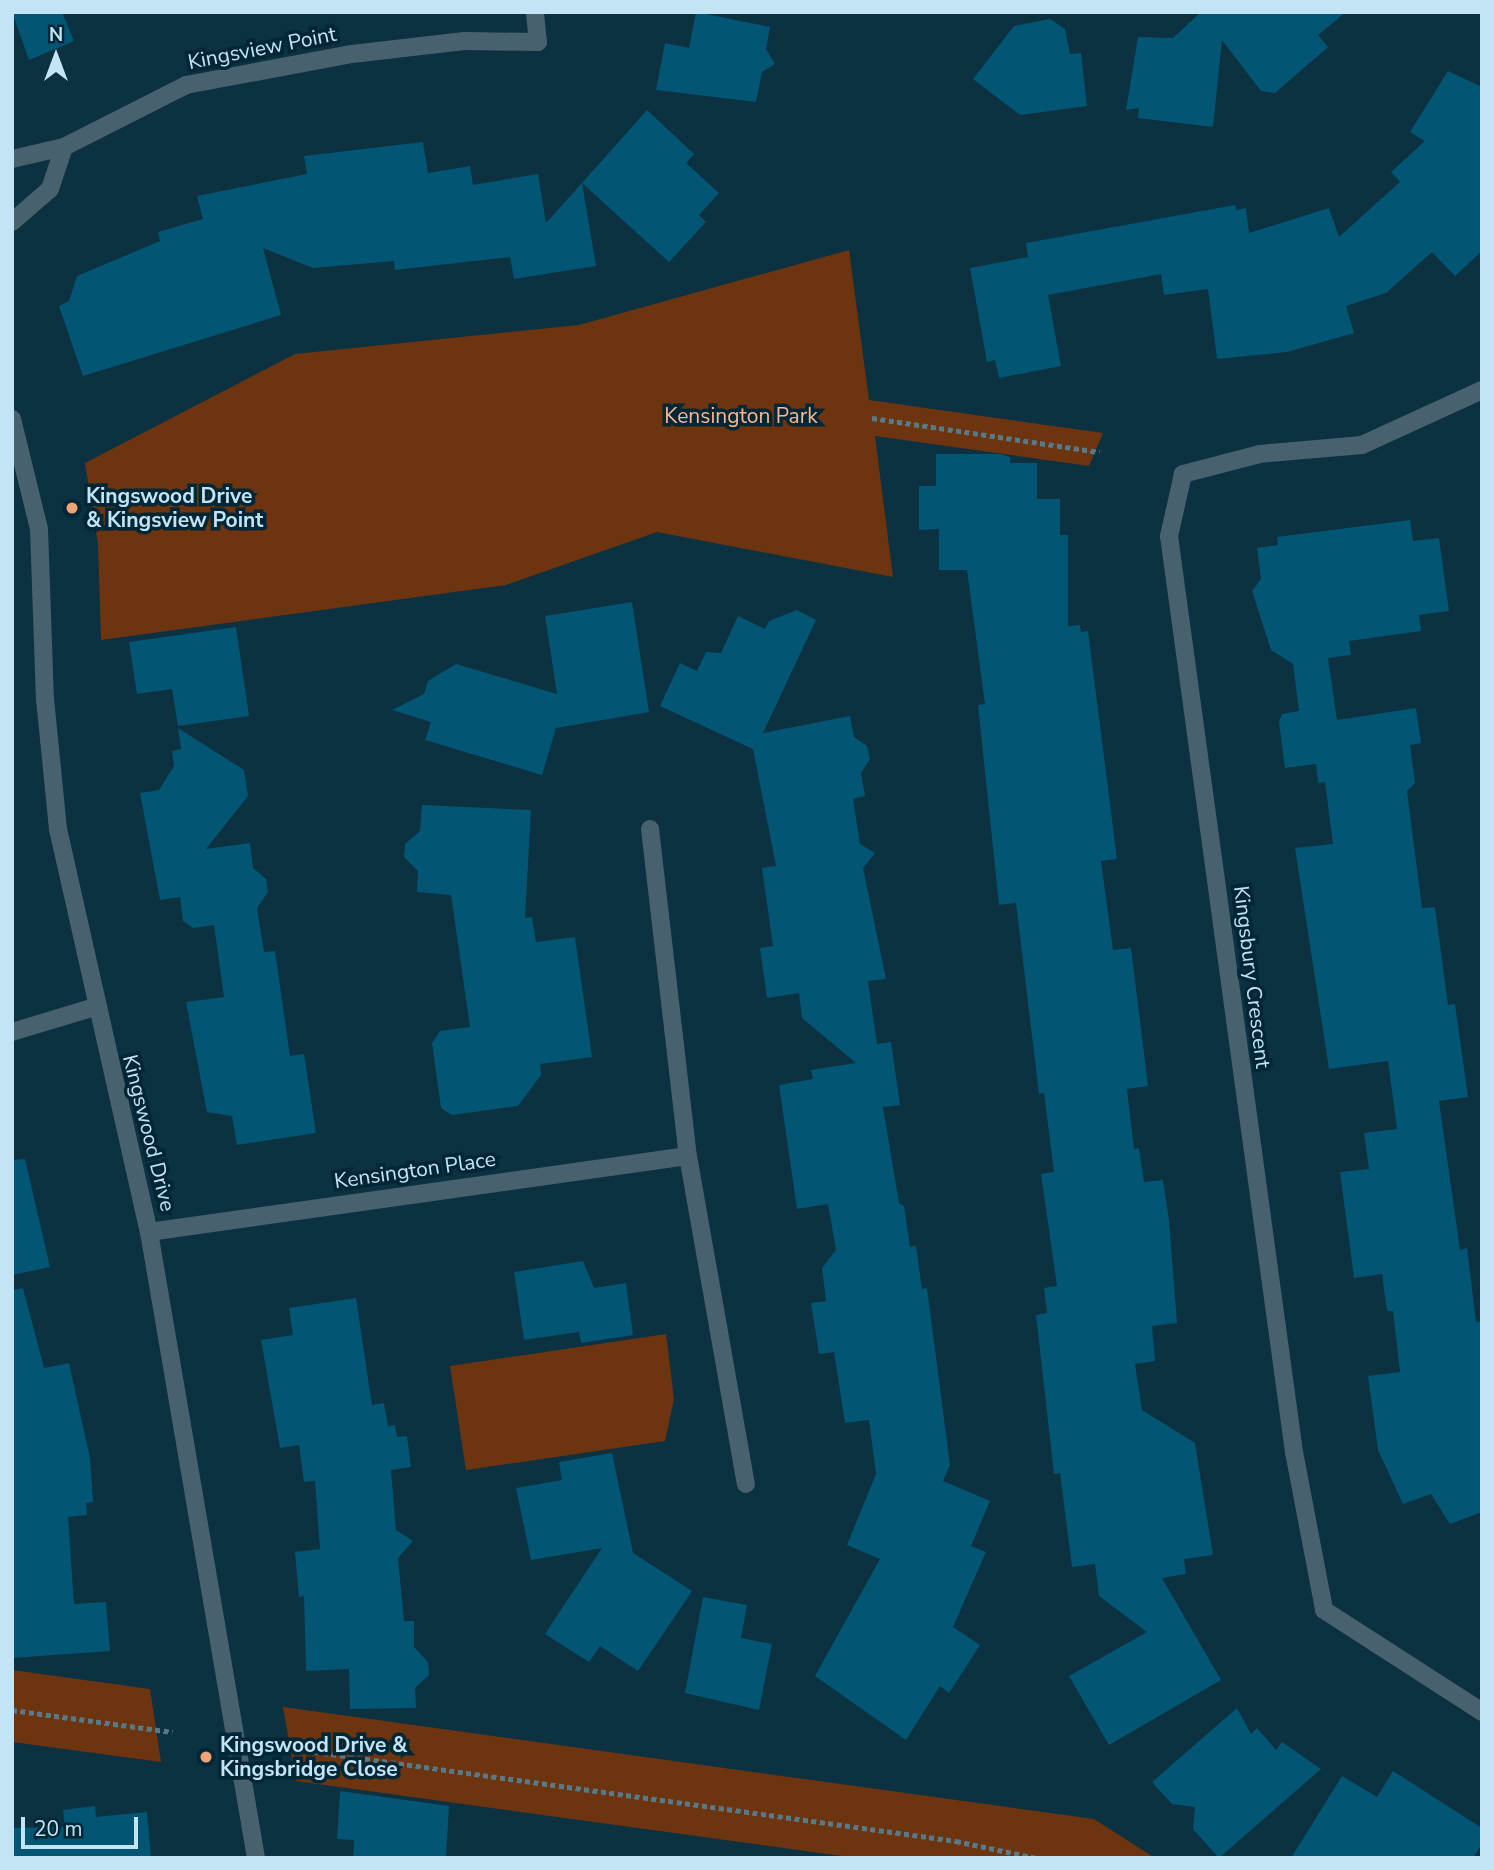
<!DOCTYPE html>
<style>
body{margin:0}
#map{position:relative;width:1494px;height:1870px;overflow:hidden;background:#0c3141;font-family:"Nunito Sans",sans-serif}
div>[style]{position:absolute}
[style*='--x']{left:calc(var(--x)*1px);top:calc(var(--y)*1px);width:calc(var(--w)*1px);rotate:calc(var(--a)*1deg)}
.green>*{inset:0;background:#6c3510}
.building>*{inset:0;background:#025674}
.path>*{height:4.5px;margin-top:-2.25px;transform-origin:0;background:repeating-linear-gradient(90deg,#577a8b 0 5px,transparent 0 8.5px)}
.minor>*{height:18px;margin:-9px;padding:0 9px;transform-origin:9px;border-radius:9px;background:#47616f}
.tertiary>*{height:18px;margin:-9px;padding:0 9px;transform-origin:9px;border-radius:9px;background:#47616f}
.dots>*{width:19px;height:19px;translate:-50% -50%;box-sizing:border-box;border:4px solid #012737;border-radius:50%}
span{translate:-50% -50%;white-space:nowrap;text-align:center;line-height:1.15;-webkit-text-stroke:7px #012737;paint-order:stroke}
.street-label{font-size:21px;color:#c3e4f5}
.park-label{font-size:21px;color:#ffb78f}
.poi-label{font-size:21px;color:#c3e4f5;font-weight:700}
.left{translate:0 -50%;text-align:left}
.frame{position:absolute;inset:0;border:14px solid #c3e4f5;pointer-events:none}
.north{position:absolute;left:21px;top:21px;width:70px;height:70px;-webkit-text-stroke:5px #012737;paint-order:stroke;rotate:0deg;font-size:19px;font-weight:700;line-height:28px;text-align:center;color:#c3e4f5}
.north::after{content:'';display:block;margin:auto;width:24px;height:32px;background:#c3e4f5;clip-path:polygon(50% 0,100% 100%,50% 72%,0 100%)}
.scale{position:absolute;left:21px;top:1817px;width:117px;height:32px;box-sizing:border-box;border:4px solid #c3e4f5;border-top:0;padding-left:9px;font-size:21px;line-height:24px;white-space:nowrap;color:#c3e4f5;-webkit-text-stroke:5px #012737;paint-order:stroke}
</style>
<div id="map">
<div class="green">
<i style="clip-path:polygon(849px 250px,869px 400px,1103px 433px,1089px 466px,875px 436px,893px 577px,657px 532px,506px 585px,101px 640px,98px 544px,85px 463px,295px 354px,579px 325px)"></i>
<i style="clip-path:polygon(666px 1334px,674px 1399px,665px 1441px,466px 1470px,450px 1366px)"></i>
<i style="clip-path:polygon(12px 1670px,150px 1689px,161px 1762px,12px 1742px)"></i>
<i style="clip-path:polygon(283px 1707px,1094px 1819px,1155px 1858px,856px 1858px,296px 1781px)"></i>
</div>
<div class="building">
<i style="clip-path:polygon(12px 12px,62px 12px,74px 41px,29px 60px)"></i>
<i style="clip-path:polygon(696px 12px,770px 27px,766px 49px,775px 64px,762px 72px,756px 102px,656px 90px,665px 43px,689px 48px)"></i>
<i style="clip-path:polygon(1201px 12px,1346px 12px,1318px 35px,1328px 47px,1275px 93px,1261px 91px,1222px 40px,1213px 127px,1138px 118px,1139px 108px,1126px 110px,1138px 37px,1173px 38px)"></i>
<i style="clip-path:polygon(1050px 19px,1065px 29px,1070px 54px,1081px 53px,1087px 106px,1020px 115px,973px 79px,1014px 26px)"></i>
<i style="clip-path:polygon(1448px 71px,1482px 87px,1482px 251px,1455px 276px,1432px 252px,1386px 293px,1346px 306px,1354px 333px,1287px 352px,1217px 359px,1208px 289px,1164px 295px,1161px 274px,1048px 295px,1061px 366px,999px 378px,995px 360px,987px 362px,970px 268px,1028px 257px,1026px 243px,1235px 205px,1236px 210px,1246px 208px,1249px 233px,1329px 208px,1339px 237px,1400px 182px,1391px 172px,1425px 141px,1410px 132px)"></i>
<i style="clip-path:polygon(647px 110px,694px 154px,686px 163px,719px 193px,699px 215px,706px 222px,669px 262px,582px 183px)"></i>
<i style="clip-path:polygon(423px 142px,428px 173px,470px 166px,473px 185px,538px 174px,546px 223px,582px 183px,596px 266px,514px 279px,510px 257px,395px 270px,394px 261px,313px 268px,263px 248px,281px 315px,83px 376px,59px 306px,69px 301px,77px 276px,160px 241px,158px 232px,203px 219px,197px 196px,307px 174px,304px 156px)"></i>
<i style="clip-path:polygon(936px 454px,1000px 454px,1010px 457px,1010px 463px,1037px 463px,1037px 499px,1060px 499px,1060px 535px,1068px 535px,1068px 626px,1080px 625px,1081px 632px,1088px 631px,1117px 859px,1101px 861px,1113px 950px,1131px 948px,1148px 1086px,1127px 1089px,1134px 1149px,1139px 1148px,1144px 1182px,1163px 1180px,1169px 1220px,1177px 1323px,1152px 1326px,1155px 1361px,1135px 1364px,1142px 1410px,1195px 1443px,1213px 1555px,1184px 1559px,1186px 1574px,1162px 1578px,1221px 1680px,1109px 1745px,1069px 1676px,1147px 1632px,1099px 1596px,1095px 1564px,1072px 1567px,1060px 1473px,1054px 1474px,1036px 1315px,1047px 1313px,1044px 1288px,1057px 1286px,1041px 1174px,1054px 1172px,1044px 1093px,1039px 1094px,1016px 903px,999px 905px,978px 705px,985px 704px,967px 570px,939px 570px,939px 529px,919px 530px,919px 486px,936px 486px)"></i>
<i style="clip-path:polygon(1410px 520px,1413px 541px,1439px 538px,1449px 611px,1419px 615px,1421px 631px,1349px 641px,1351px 655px,1328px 658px,1337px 720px,1416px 708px,1421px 743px,1410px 745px,1415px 783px,1407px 791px,1422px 908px,1435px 907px,1448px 1005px,1455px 1004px,1468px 1097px,1439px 1101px,1460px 1250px,1467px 1248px,1476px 1322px,1482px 1321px,1482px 1512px,1450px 1524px,1431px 1494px,1403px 1504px,1378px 1450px,1368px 1376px,1400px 1372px,1393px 1311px,1387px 1311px,1382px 1274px,1354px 1278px,1340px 1172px,1369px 1169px,1364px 1133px,1397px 1129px,1388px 1061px,1329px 1069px,1295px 848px,1333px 844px,1325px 782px,1318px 783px,1316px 764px,1285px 768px,1279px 722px,1282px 714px,1299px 711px,1293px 664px,1271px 650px,1252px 591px,1261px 579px,1257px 548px,1278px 545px,1277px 537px)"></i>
<i style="clip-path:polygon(632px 602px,649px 712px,556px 728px,542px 775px,425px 740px,431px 722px,392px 710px,424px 694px,428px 681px,456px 664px,557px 694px,545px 616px)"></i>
<i style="clip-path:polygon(797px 610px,816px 620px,763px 733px,850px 716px,854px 737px,867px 746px,870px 759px,861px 773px,865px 796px,853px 799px,860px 844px,875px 853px,863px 868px,886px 979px,868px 981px,877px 1044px,891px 1042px,900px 1105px,883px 1107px,899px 1203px,904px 1206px,910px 1247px,916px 1246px,922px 1289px,927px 1288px,950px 1465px,943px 1481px,990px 1501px,971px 1546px,986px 1552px,953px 1627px,980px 1645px,949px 1693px,940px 1686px,906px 1740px,815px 1676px,880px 1559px,847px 1545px,876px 1474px,869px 1420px,845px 1423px,834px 1352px,819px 1354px,811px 1303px,826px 1301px,822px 1268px,836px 1250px,828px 1204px,797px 1209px,779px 1085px,813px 1079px,811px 1070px,856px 1063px,802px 1018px,799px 993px,767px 998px,760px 948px,773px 946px,762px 868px,776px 866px,753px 749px,660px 706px,680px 663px,697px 671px,706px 652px,721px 653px,738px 616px,765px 629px,769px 621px)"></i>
<i style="clip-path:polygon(236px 627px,249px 716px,178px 726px,172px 689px,137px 694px,129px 642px)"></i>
<i style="clip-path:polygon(178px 728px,244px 770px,248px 796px,206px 849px,250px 843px,253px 868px,266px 879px,268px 892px,257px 908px,264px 952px,275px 951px,290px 1056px,304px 1054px,316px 1133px,237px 1145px,232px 1116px,207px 1112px,186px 1002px,224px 997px,214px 925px,193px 928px,183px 921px,180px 897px,160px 900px,140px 793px,159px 790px,174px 766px,172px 751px,181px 749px)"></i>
<i style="clip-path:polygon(422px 805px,531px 810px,525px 918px,532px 917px,536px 942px,575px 937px,592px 1057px,540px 1064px,541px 1075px,518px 1106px,452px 1115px,441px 1108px,432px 1043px,440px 1031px,470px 1027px,451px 895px,417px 892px,418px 871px,404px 857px,405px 844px,420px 831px)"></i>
<i style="clip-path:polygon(25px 1159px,50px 1267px,12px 1275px,12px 1160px)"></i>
<i style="clip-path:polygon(583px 1261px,594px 1288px,626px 1283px,633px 1335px,581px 1343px,579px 1332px,524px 1340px,514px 1272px)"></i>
<i style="clip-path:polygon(23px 1288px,44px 1368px,69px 1363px,90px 1458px,93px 1502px,86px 1503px,87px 1515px,68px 1517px,74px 1604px,106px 1602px,110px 1651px,12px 1658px,12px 1290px)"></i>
<i style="clip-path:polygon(356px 1298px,372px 1405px,384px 1403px,388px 1426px,395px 1425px,397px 1437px,407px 1436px,411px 1467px,391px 1470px,396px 1530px,413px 1541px,398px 1558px,404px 1621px,414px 1621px,414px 1647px,428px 1662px,429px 1675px,415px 1688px,416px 1708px,350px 1709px,349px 1669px,306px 1671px,304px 1596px,299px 1597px,295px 1552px,320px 1549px,315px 1481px,304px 1482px,299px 1445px,280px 1448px,261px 1340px,293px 1335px,289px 1308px)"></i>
<i style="clip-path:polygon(612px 1453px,633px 1553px,692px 1591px,638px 1671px,600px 1646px,589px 1662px,545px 1634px,602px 1548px,531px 1560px,516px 1488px,562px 1480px,559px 1462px)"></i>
<i style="clip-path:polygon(703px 1597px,747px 1605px,741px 1638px,772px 1644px,759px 1710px,685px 1693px)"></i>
<i style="clip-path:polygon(1237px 1708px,1251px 1734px,1257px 1728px,1276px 1750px,1282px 1742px,1321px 1769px,1219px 1858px,1193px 1829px,1195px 1807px,1172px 1804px,1152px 1782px)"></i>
<i style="clip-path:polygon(1393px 1771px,1482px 1828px,1482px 1844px,1473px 1858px,1291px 1858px,1342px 1776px,1377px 1797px)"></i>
<i style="clip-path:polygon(340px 1791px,449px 1806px,446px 1858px,353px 1858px,354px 1840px,337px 1839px)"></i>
<i style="clip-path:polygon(95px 1806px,96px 1817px,147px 1812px,151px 1858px,12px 1858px,12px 1828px,65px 1827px,63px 1810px)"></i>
</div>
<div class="path">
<i style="--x:872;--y:418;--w:230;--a:8.5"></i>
<i style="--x:12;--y:1710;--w:162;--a:7.8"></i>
<i style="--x:281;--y:1747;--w:682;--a:7.93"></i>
<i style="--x:956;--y:1841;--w:83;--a:11.9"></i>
</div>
<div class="minor">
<i style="--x:12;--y:159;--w:53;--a:-13"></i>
<i style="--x:64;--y:147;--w:137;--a:-26.9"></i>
<i style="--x:186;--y:85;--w:169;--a:-10.6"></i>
<i style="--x:352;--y:54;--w:113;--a:-6.6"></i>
<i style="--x:464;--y:41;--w:74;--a:0.8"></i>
<i style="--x:538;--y:42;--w:30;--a:-96"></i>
<i style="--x:12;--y:222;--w:50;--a:-41"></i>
<i style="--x:50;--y:189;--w:44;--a:-71.6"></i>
<i style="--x:1482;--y:390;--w:132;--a:155.4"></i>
<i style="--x:1362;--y:445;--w:102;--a:175"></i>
<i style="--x:1260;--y:454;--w:80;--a:165.4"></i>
<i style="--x:1183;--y:474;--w:64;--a:102.7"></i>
<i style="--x:1169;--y:536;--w:924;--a:82.23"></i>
<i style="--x:1294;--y:1452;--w:161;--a:79.2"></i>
<i style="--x:1324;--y:1610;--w:188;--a:32.8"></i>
<i style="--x:650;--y:829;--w:329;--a:83.4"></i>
<i style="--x:688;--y:1156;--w:333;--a:80"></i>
<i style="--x:12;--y:1032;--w:87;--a:-16.8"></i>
<i style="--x:149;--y:1232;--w:544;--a:-8.03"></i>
</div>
<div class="tertiary">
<i style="--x:12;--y:419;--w:113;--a:76.2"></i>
<i style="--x:39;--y:529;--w:170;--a:88"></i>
<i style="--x:45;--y:699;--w:131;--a:84.3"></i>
<i style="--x:58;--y:829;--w:413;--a:77.3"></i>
<i style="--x:149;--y:1232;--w:635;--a:80.3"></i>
</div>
<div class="dots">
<i style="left:72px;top:508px;background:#efa377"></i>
<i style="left:206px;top:1757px;background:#efa377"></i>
</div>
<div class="street-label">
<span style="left:262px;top:48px;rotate:-11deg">Kingsview Point</span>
<span style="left:1252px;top:977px;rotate:83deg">Kingsbury Crescent</span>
<span style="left:149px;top:1133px;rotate:76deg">Kingswood Drive</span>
<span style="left:415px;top:1170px;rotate:-8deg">Kensington Place</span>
</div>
<div class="park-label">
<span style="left:741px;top:416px">Kensington Park</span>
</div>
<div class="poi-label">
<span class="left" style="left:86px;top:508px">Kingswood Drive<br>&amp; Kingsview Point</span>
<span class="left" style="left:220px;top:1757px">Kingswood Drive &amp;<br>Kingsbridge Close</span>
</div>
<div class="frame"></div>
<div class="north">N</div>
<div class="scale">20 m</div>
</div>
